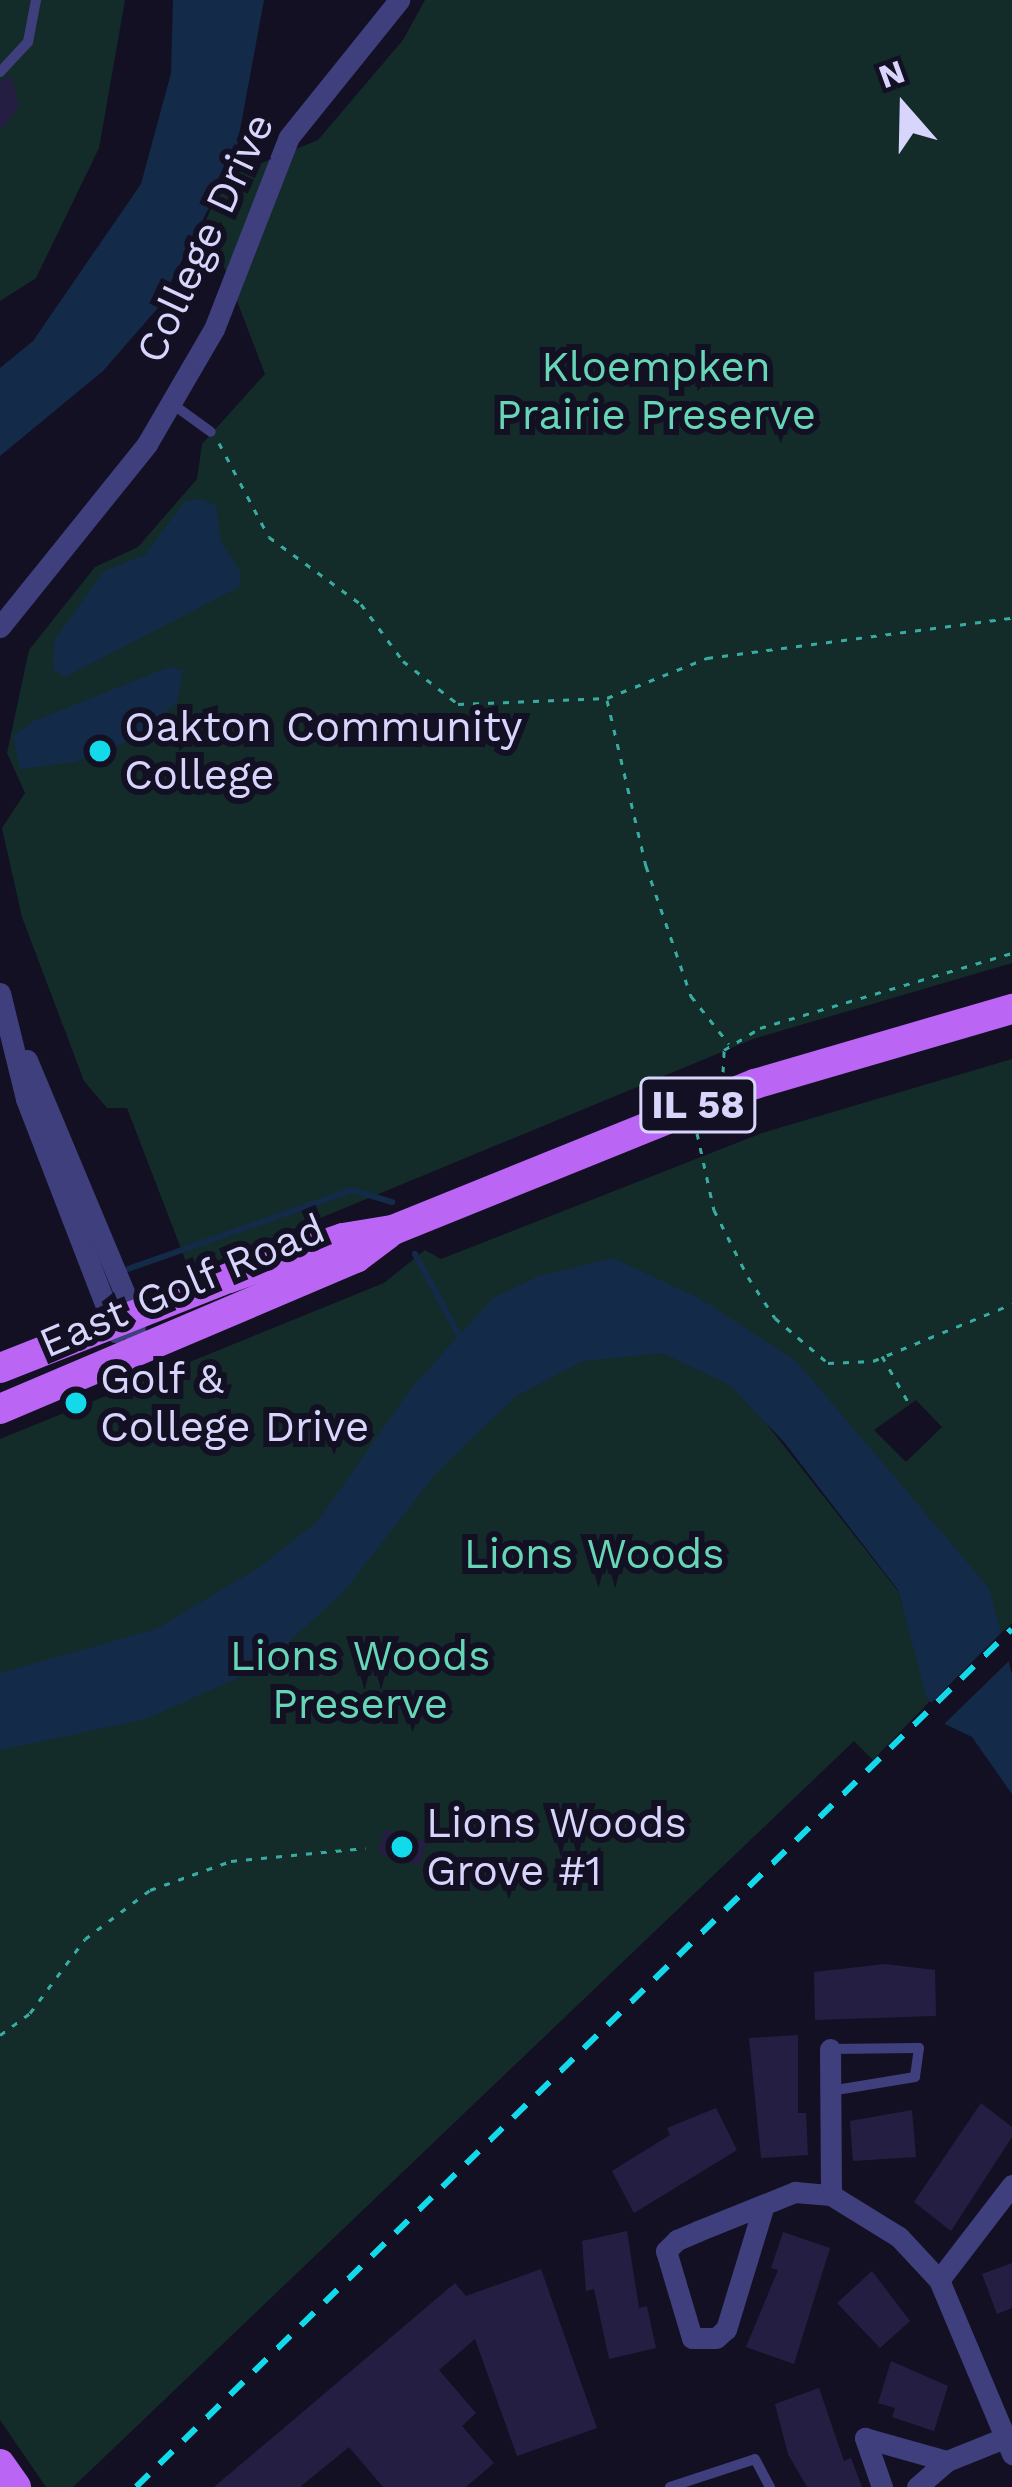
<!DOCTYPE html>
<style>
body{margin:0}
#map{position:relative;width:1012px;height:2487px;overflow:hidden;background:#131023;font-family:"Work Sans",sans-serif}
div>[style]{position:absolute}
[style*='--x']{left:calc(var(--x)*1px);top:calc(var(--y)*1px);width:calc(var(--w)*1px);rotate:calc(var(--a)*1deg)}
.green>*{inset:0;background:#132c2a}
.water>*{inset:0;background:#142a49}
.pier>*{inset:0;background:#131023}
.stream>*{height:6px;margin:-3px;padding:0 3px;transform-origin:3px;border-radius:3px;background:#142a49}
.building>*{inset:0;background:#241e42;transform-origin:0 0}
.path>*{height:3px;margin-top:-1.5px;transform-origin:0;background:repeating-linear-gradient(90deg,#39aca2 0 6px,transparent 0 15px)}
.service>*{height:10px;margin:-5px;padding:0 5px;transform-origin:5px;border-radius:5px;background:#3f3f7e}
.minor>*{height:21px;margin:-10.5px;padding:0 10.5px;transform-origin:10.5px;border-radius:10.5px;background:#3f3f7e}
.primary>*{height:30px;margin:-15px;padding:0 15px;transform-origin:15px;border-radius:15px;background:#ba65f3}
.rail>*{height:6px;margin-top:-3px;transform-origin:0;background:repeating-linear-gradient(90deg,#13daea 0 18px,transparent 0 33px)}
.dots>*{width:33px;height:33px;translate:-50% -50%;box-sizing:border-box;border:6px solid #131023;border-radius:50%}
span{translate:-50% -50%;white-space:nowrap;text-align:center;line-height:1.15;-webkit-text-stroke:12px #131023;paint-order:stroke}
.shield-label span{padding:3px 9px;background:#131023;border:3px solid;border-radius:9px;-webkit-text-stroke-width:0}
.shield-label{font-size:39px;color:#d8d5fc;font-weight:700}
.street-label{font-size:42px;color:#d8d5fc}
.park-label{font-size:42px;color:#67d6b7}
.poi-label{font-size:42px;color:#d8d5fc}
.left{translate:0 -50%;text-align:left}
.north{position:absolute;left:844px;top:48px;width:120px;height:120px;-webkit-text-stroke:9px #131023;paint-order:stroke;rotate:340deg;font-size:33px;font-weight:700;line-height:48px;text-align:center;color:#d8d5fc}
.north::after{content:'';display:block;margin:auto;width:42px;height:54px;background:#d8d5fc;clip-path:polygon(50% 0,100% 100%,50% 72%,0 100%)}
</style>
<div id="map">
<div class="green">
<i style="clip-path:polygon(0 0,125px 0,99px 148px,36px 278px,0 301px)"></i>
<i style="clip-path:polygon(425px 0,1012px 0,1012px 963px,753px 1039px,190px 1272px,127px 1108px,107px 1108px,84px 1081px,22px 917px,2px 828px,25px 793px,7px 753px,29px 650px,95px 567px,138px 547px,197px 479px,202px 444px,265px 374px,206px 220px,225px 178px,318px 140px,403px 40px)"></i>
<i style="clip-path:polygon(evenodd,1012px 1059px,1012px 1623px,999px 1635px,989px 1588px,758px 1413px,898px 1591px,930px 1701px,873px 1760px,854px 1741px,73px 2487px,46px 2487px,0 2420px,0 1439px,384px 1283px,425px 1250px,441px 1259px,762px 1133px,1012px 1059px,916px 1400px,942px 1427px,906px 1462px,874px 1430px,916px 1400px)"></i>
</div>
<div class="water">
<i style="clip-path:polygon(173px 0,264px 0,235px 157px,157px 309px,103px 371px,0 456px,0 368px,33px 341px,141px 184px,171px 73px)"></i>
<i style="clip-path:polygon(200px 499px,216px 505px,221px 542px,241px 573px,239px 587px,65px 677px,53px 669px,55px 639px,104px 571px,145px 555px,185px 501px)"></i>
<i style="clip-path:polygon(169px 667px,183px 670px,177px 703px,123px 744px,75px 762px,20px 769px,13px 736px,34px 721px)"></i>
<i style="clip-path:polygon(613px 1258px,699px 1298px,796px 1361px,989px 1588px,1012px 1674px,1012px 1794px,972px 1737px,945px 1724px,926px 1695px,898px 1590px,784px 1442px,730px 1385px,662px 1353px,583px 1361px,516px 1396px,436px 1473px,346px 1589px,262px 1667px,146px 1719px,0 1750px,0 1673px,156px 1629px,261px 1566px,318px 1521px,412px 1387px,493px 1298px,539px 1276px)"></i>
</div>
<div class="pier">
<i style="clip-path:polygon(1004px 1630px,1011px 1659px,940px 1728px,927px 1707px)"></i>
</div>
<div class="stream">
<i style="--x:415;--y:1254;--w:92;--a:61.5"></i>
<i style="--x:128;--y:1269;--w:238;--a:-19.4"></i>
<i style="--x:352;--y:1190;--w:42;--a:16.7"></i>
</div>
<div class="building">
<i style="clip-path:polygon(11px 75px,19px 106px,0 132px,0 82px)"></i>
<i style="left:385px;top:1829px;width:44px;height:25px;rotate:17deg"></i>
<i style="clip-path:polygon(885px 1964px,935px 1970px,936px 2016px,815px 2020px,814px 1972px)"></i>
<i style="clip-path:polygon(798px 2035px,798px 2113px,806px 2113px,808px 2155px,761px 2158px,749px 2038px)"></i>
<i style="clip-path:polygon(981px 2103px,1012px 2127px,1012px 2137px,951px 2231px,914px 2202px)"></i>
<i style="clip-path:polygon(716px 2108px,737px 2150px,634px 2213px,612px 2171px,670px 2135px,667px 2128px)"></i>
<i style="clip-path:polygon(912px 2110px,916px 2157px,853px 2161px,850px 2121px)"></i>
<i style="clip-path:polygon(627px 2231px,639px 2308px,647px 2306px,656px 2348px,609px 2359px,594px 2289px,586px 2291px,582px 2241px)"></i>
<i style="clip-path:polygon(783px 2232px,830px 2248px,794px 2364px,746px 2347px,778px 2270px,771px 2268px)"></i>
<i style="clip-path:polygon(1012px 2263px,1012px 2308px,997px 2314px,982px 2274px)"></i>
<i style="clip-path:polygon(541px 2269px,597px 2428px,517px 2456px,475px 2339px,439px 2370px,476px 2413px,462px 2426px,494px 2463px,466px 2487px,383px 2487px,349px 2447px,300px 2487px,214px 2487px,455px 2283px,466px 2296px)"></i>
<i style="clip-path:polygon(872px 2271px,910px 2321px,880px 2348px,837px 2303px)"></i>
<i style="clip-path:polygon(891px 2361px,948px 2386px,934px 2431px,892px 2417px,895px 2408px,878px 2403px)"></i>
<i style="clip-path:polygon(819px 2388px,844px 2461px,851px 2458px,862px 2487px,807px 2487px,788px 2454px,775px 2404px)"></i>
</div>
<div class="path">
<i style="--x:219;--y:443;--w:106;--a:62"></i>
<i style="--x:269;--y:537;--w:114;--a:36.1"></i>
<i style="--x:361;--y:604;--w:71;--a:53.6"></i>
<i style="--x:403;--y:661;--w:70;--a:38"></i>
<i style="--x:458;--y:704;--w:149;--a:-2.3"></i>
<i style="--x:607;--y:698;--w:108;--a:-21.8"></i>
<i style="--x:707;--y:658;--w:308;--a:-7.5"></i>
<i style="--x:607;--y:700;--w:171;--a:76.8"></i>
<i style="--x:646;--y:866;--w:138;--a:70.9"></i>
<i style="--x:691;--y:996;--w:61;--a:51.6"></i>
<i style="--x:723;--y:1072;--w:22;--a:-87"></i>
<i style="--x:724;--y:1050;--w:42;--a:-31.4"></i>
<i style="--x:760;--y:1028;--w:263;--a:-16.6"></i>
<i style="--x:697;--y:1133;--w:79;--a:77.6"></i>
<i style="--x:714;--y:1210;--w:75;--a:63.1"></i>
<i style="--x:748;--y:1277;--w:49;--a:56.6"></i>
<i style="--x:775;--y:1318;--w:70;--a:40.3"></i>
<i style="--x:828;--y:1363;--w:45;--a:-2.5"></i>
<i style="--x:873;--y:1361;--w:150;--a:-22.3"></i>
<i style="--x:882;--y:1356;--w:56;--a:60.3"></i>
<i style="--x:0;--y:2035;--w:37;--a:-36"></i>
<i style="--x:30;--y:2013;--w:92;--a:-53.4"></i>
<i style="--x:85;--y:1939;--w:81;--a:-37"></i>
<i style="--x:150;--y:1890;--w:86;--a:-19.7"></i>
<i style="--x:231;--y:1861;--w:135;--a:-5.5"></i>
</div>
<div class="service">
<i style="--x:0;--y:72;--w:41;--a:-47"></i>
<i style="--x:28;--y:42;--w:43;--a:-79.2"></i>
<i style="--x:171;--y:403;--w:49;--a:35.9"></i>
<i style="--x:830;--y:2049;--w:89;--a:-0.6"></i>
<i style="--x:919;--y:2048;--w:29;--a:98"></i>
<i style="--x:915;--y:2077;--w:86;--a:170.6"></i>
<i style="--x:670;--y:2487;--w:89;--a:-18.2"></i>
<i style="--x:755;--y:2459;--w:32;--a:62"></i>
</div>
<div class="minor">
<i style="--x:0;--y:627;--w:235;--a:-51.2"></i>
<i style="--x:147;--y:444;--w:133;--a:-59.8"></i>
<i style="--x:214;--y:329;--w:206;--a:-68.7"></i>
<i style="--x:289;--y:137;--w:176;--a:-51.2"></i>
<i style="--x:0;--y:993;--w:109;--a:76.2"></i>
<i style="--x:26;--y:1099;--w:250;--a:68.9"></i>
<i style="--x:27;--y:1060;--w:277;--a:67.3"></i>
<i style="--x:134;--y:1316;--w:37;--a:87"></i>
<i style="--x:830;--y:2049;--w:146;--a:89.6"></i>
<i style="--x:764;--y:2205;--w:130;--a:107"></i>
<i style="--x:726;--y:2329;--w:13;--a:138"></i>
<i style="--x:716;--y:2338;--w:24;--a:180"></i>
<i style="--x:692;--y:2338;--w:91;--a:-106.6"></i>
<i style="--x:666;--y:2251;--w:16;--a:-45"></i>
<i style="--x:677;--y:2240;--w:23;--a:-23"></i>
<i style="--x:698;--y:2231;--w:105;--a:-21.9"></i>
<i style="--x:795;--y:2192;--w:36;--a:5"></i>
<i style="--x:831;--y:2195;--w:80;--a:31.7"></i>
<i style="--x:899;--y:2237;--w:59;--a:47.1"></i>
<i style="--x:939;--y:2280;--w:189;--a:67.2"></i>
<i style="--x:939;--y:2280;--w:120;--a:-52.5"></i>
<i style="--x:882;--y:2487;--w:52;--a:-109.1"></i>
<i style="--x:865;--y:2438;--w:85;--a:15.7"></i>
<i style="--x:917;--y:2487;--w:40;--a:-41"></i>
<i style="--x:947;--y:2461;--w:61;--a:-22"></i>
</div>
<div class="primary">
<i style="--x:0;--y:1368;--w:246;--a:-21.5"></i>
<i style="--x:229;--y:1278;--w:121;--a:-19.3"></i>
<i style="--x:343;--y:1238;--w:51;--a:-9.1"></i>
<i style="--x:393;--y:1230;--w:390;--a:-22"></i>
<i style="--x:755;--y:1084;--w:268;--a:-16.3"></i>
<i style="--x:0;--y:1409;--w:387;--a:-23"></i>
<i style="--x:356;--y:1258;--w:40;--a:-37"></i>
<i style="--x:0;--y:2464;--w:28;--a:55"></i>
</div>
<div class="rail">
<i style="--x:136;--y:2487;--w:1226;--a:-44.41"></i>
</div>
<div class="dots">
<i style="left:100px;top:751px;background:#13daea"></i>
<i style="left:76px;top:1403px;background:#13daea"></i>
<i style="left:402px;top:1847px;background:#13daea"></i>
</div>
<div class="shield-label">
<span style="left:698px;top:1105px">IL 58</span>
</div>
<div class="street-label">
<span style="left:205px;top:238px;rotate:-65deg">College Drive</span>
<span style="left:182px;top:1286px;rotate:-23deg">East Golf Road</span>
</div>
<div class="park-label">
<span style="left:656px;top:391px">Kloempken<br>Prairie Preserve</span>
<span style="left:594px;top:1554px">Lions Woods</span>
<span style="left:360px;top:1680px">Lions Woods<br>Preserve</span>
</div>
<div class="poi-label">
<span class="left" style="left:124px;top:751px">Oakton Community<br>College</span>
<span class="left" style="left:100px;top:1403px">Golf &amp;<br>College Drive</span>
<span class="left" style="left:426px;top:1847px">Lions Woods<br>Grove #1</span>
</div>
<div class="north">N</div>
</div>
